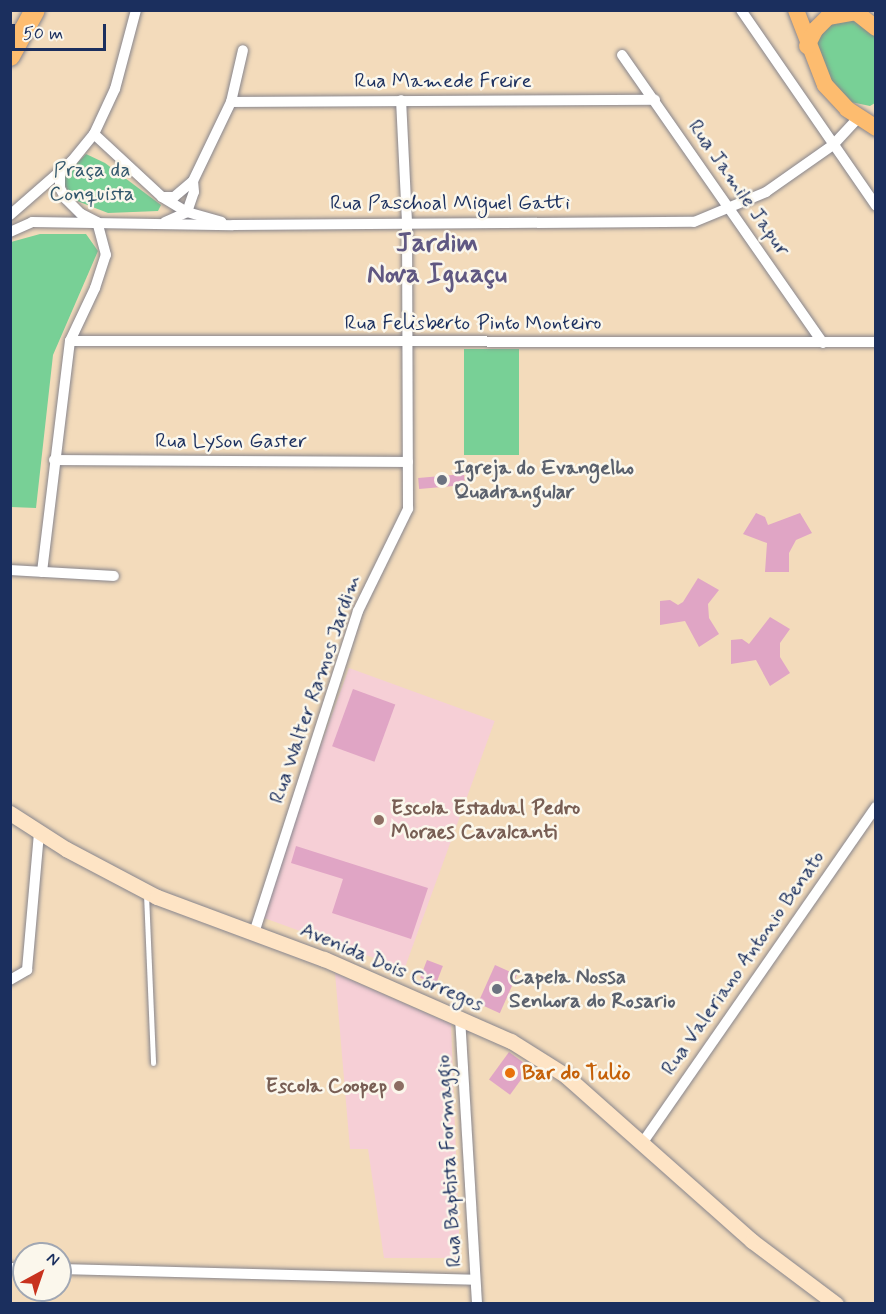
<!DOCTYPE html>
<meta charset="utf-8">
<style>
body{margin:0}
#map{position:relative;width:886px;height:1314px;overflow:hidden;background:#f3dbbb;font-family:Mynerve,sans-serif}
div>[style]{position:absolute}
[style*='--x']{left:calc(var(--x)*1px);top:calc(var(--y)*1px);width:calc(var(--w)*1px);rotate:calc(var(--a)*1deg)}
.built>*{inset:0;background:#f6cfd6;transform-origin:0 0}
.green>*{inset:0;background:#78d096;transform-origin:0 0}
.building>*{inset:0;background:#e0a5c5;transform-origin:0 0}
.roads{filter:drop-shadow(0 0 2px #87858c) drop-shadow(0 0 2px #87858c)}
.lane>*{height:5px;margin:-2.5px;padding:0 2.5px;transform-origin:2.5px;border-radius:2.5px;background:#fff}
.street>*{height:10px;margin:-5px;padding:0 5px;transform-origin:5px;border-radius:5px;background:#fff}
.secondary>*{height:15px;margin:-7.5px;padding:0 7.5px;transform-origin:7.5px;border-radius:7.5px;background:#fee4c5}
.primary>*{height:16px;margin:-8px;padding:0 8px;transform-origin:8px;border-radius:8px;background:#fdbc6f}
.highway>*{height:20px;margin:-10px;padding:0 10px;transform-origin:10px;border-radius:10px;background:#fdbc6f}
.dots>*{width:16px;height:16px;translate:-50% -50%;box-sizing:border-box;border:3px solid #fbf7ec;border-radius:50%}
span{translate:-50% -50%;white-space:nowrap;text-align:center;line-height:1.15;-webkit-text-stroke:5px #fbf7ec;paint-order:stroke}
.street-label{font-size:21px;color:#1b2f5e}
.park-label{font-size:21px;color:#32576c}
.worship-label{font-size:21px;color:#5b616d;font-weight:700}
.left{translate:0 -50%;text-align:left}
.education-label{font-size:21px;color:#785e54;font-weight:700}
.right{translate:-100% -50%;text-align:right}
.food-label{font-size:21px;color:#c56008;font-weight:700}
.district-label{font-size:27px;color:#605882;font-weight:700}
.frame{position:absolute;inset:0;border:12px solid #1b2f5e;pointer-events:none}
.north{position:absolute;left:12px;top:1242px;width:60px;height:60px;box-sizing:border-box;background:#fbf7ec;border:2px solid #a1a7b3;border-radius:50%;rotate:40deg;font-size:16px;font-weight:700;line-height:24px;text-align:center;color:#1b2f5e}
.north::after{content:'';display:block;margin:auto;width:21px;height:27px;background:#c8321e;clip-path:polygon(50% 0,100% 100%,50% 72%,0 100%)}
.scale{position:absolute;left:12px;top:24px;width:94px;height:27px;box-sizing:border-box;border:3px solid #1b2f5e;border-top:0;padding-left:8px;font-size:18px;line-height:21px;white-space:nowrap;color:#1b2f5e;-webkit-text-stroke:4px #fbf7ec;paint-order:stroke}
</style>
<div id="map">
<div class="built">
<i style="left:349px;top:668px;width:155px;height:264px;rotate:20deg"></i>
<i style="clip-path:polygon(335px 973px,451px 1024px,460px 1258px,384px 1258px,368px 1149px,350px 1149px)"></i>
</div>
<div class="green">
<i style="clip-path:polygon(853px 18px,876px 34px,875px 103px,870px 106px,846px 101px,815px 57px,818px 33px,824px 25px)"></i>
<i style="clip-path:polygon(86px 154px,105px 163px,161px 205px,158px 211px,108px 213px,72px 199px,62px 179px)"></i>
<i style="clip-path:polygon(40px 234px,86px 234px,98px 251px,53px 355px,36px 508px,11px 507px,11px 242px)"></i>
<i style="left:464px;top:349px;width:55px;height:106px"></i>
</div>
<div class="building">
<i style="left:464px;top:474px;width:11px;height:46px;rotate:85deg"></i>
<i style="clip-path:polygon(756px 513px,765px 517px,768px 525px,800px 513px,812px 533px,796px 540px,789px 553px,789px 572px,765px 572px,767px 543px,743px 534px)"></i>
<i style="clip-path:polygon(698px 578px,719px 590px,708px 604px,709px 618px,719px 634px,699px 647px,685px 621px,660px 625px,660px 601px,670px 600px,678px 605px,683px 602px)"></i>
<i style="clip-path:polygon(770px 617px,790px 629px,780px 643px,780px 657px,790px 673px,770px 686px,756px 660px,731px 664px,731px 640px,742px 639px,749px 644px)"></i>
<i style="left:353px;top:689px;width:45px;height:61px;rotate:20deg"></i>
<i style="clip-path:polygon(296px 846px,428px 888px,411px 939px,332px 913px,343px 879px,291px 863px)"></i>
<i style="left:427px;top:960px;width:17px;height:19px;rotate:21deg"></i>
<i style="left:495px;top:965px;width:24px;height:42px;rotate:24deg"></i>
<i style="left:509px;top:1052px;width:26px;height:34px;rotate:36deg"></i>
</div>
<div class="roads">
<div class="lane">
<i style="--x:146;--y:894;--w:169;--a:87.6"></i>
</div>
<div class="street">
<i style="--x:741;--y:10;--w:238;--a:55.4"></i>
<i style="--x:622;--y:55;--w:351;--a:55.1"></i>
<i style="--x:231;--y:102;--w:424;--a:-0.3"></i>
<i style="--x:94;--y:134;--w:93;--a:42.8"></i>
<i style="--x:162;--y:197;--w:29;--a:31"></i>
<i style="--x:187;--y:212;--w:36;--a:16"></i>
<i style="--x:162;--y:197;--w:12;--a:0"></i>
<i style="--x:174;--y:197;--w:25;--a:-40"></i>
<i style="--x:193;--y:181;--w:88;--a:-64.3"></i>
<i style="--x:231;--y:102;--w:53;--a:-77"></i>
<i style="--x:10;--y:215;--w:82;--a:-41.1"></i>
<i style="--x:72;--y:161;--w:35;--a:-51"></i>
<i style="--x:94;--y:134;--w:50;--a:-65"></i>
<i style="--x:115;--y:89;--w:82;--a:-75.1"></i>
<i style="--x:165;--y:222;--w:24;--a:-24"></i>
<i style="--x:187;--y:212;--w:21;--a:-71"></i>
<i style="--x:194;--y:192;--w:11;--a:-95"></i>
<i style="--x:10;--y:232;--w:24;--a:-24"></i>
<i style="--x:32;--y:222;--w:201;--a:0.9"></i>
<i style="--x:233;--y:225;--w:461;--a:-0.4"></i>
<i style="--x:694;--y:222;--w:78;--a:-22.6"></i>
<i style="--x:766;--y:192;--w:82;--a:-35"></i>
<i style="--x:833;--y:145;--w:38;--a:-47"></i>
<i style="--x:70;--y:341;--w:806;--a:0.07"></i>
<i style="--x:54;--y:460;--w:354;--a:0.3"></i>
<i style="--x:10;--y:570;--w:104;--a:3.3"></i>
<i style="--x:42;--y:572;--w:233;--a:-83.1"></i>
<i style="--x:70;--y:341;--w:59;--a:-64.7"></i>
<i style="--x:95;--y:288;--w:35;--a:-72"></i>
<i style="--x:106;--y:255;--w:34;--a:-105"></i>
<i style="--x:97;--y:222;--w:18;--a:-153"></i>
<i style="--x:81;--y:214;--w:21;--a:-135"></i>
<i style="--x:66;--y:199;--w:13;--a:-119"></i>
<i style="--x:60;--y:188;--w:16;--a:-90"></i>
<i style="--x:254;--y:933;--w:338;--a:-72.1"></i>
<i style="--x:358;--y:611;--w:114;--a:-63.9"></i>
<i style="--x:408;--y:509;--w:287;--a:-90.2"></i>
<i style="--x:407;--y:222;--w:122;--a:-92.8"></i>
<i style="--x:10;--y:980;--w:20;--a:-30"></i>
<i style="--x:27;--y:970;--w:139;--a:-85"></i>
<i style="--x:460;--y:1017;--w:288;--a:86.6"></i>
<i style="--x:643;--y:1142;--w:408;--a:-55.2"></i>
<i style="--x:10;--y:1268;--w:14;--a:0"></i>
<i style="--x:60;--y:1269;--w:415;--a:1.5"></i>
</div>
<div class="secondary">
<i style="--x:10;--y:813;--w:67;--a:32.7"></i>
<i style="--x:66;--y:849;--w:103;--a:27.8"></i>
<i style="--x:157;--y:897;--w:178;--a:20.4"></i>
<i style="--x:324;--y:959;--w:204;--a:23.7"></i>
<i style="--x:511;--y:1041;--w:64;--a:32.2"></i>
<i style="--x:565;--y:1075;--w:250;--a:41.6"></i>
<i style="--x:752;--y:1241;--w:105;--a:36.9"></i>
</div>
<div class="primary">
<i style="--x:796;--y:10;--w:80;--a:68.9"></i>
<i style="--x:825;--y:85;--w:33;--a:47"></i>
<i style="--x:847;--y:109;--w:35;--a:33"></i>
<i style="--x:853;--y:10;--w:29;--a:38"></i>
<i style="--x:807;--y:46;--w:18;--a:-63"></i>
<i style="--x:815;--y:30;--w:18;--a:-45"></i>
<i style="--x:828;--y:17;--w:27;--a:-10"></i>
</div>
<div class="highway">
<i style="--x:10;--y:56;--w:52;--a:-61.5"></i>
</div>
</div>
<div class="dots">
<i style="left:442px;top:480px;background:#6b7280"></i>
<i style="left:379px;top:820px;background:#8d6e63"></i>
<i style="left:497px;top:989px;background:#6b7280"></i>
<i style="left:510px;top:1073px;background:#e8710a"></i>
<i style="left:399px;top:1086px;background:#8d6e63"></i>
</div>
<div class="street-label">
<span style="left:443px;top:81px">Rua Mamede Freire</span>
<span style="left:739px;top:188px;rotate:55deg">Rua Jamile Japur</span>
<span style="left:450px;top:203px">Rua Paschoal Miguel Gatti</span>
<span style="left:473px;top:323px">Rua Felisberto Pinto Monteiro</span>
<span style="left:231px;top:441px">Rua Lyson Gaster</span>
<span style="left:315px;top:689px;rotate:-71deg">Rua Walter Ramos Jardim</span>
<span style="left:743px;top:963px;rotate:-55deg">Rua Valeriano Antonio Benato</span>
<span style="left:392px;top:967px;rotate:23deg">Avenida Dois Córregos</span>
<span style="left:449px;top:1161px;rotate:-93deg">Rua Baptista Formaggio</span>
</div>
<div class="park-label">
<span style="left:92px;top:182px">Praça da<br>Conquista</span>
</div>
<div class="worship-label">
<span class="left" style="left:454px;top:480px">Igreja do Evangelho<br>Quadrangular</span>
<span class="left" style="left:509px;top:989px">Capela Nossa<br>Senhora do Rosario</span>
</div>
<div class="education-label">
<span class="left" style="left:391px;top:820px">Escola Estadual Pedro<br>Moraes Cavalcanti</span>
<span class="right" style="left:387px;top:1086px">Escola Coopep</span>
</div>
<div class="food-label">
<span class="left" style="left:522px;top:1073px">Bar do Tulio</span>
</div>
<div class="district-label">
<span style="left:437px;top:259px">Jardim<br>Nova Iguaçu</span>
</div>
<div class="frame"></div>
<div class="north">N</div>
<div class="scale">50 m</div>
</div>
